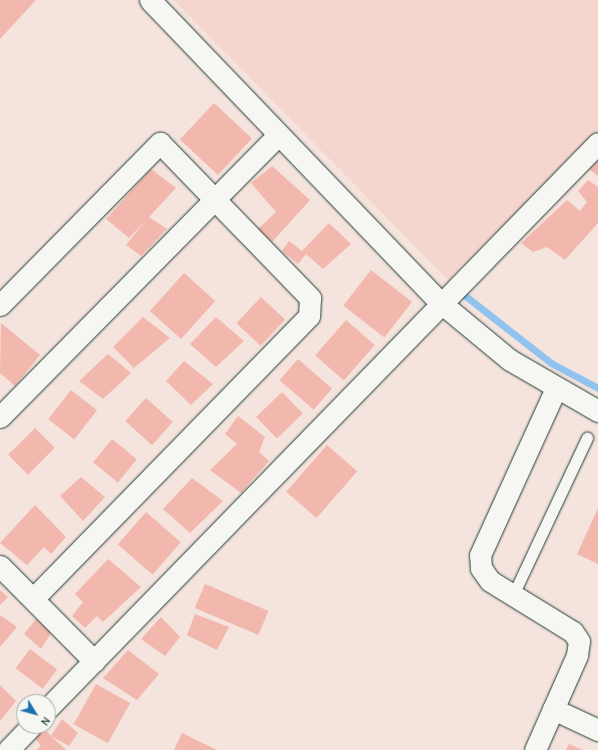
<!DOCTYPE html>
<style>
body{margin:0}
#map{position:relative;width:598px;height:750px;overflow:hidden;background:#f5e3dd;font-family:"Comic Neue",sans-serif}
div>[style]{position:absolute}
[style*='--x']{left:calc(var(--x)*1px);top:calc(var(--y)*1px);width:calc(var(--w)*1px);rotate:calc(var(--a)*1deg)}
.built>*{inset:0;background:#f4d6cf}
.stream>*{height:7px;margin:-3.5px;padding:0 3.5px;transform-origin:3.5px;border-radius:3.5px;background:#92c3ee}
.building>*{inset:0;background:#f2b8ad;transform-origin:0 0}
.roads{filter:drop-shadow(0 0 1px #1f3d34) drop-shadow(0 0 1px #1f3d34)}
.service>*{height:11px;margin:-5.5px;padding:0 5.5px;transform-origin:5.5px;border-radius:5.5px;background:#f6f6f2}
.minor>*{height:21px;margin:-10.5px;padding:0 10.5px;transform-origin:10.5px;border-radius:10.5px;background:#f6f6f2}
span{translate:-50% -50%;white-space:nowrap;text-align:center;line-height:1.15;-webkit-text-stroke:3.5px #f6f6f2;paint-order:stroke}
.north{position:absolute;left:16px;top:694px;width:40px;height:40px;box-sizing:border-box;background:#f6f6f2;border:1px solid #a0aca6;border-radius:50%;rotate:127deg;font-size:11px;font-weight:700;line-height:16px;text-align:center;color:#1f3d34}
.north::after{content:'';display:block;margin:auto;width:14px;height:18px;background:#1f6fb2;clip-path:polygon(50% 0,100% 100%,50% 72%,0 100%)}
</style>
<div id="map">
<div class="built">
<i style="clip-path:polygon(174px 0,598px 0,598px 131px,448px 280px)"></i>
</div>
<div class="stream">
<i style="--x:463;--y:294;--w:112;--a:38.1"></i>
<i style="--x:551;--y:363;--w:53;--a:28"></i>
</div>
<div class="building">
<i style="clip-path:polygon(0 0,36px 0,0 39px)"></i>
<i style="left:214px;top:103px;width:52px;height:50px;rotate:43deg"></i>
<i style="clip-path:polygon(598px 160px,598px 176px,589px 169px)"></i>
<i style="clip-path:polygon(272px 166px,310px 200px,272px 242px,258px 229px,276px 212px,251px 183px)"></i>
<i style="clip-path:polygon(151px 169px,176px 188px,149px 217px,167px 229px,141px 256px,126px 245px,146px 220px,129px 238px,106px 219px)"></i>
<i style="clip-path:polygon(588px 180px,598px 187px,598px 223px,565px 260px,547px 247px,533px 252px,521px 243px,567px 200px,580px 211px,587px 202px,578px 191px)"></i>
<i style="clip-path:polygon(329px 223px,351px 244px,323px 269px,306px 254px,298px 264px,282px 251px,289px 241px,302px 251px)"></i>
<i style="left:371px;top:270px;width:52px;height:45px;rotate:38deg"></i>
<i style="left:184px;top:273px;width:42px;height:51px;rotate:42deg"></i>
<i style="left:261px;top:297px;width:33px;height:36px;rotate:43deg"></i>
<i style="clip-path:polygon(143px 317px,170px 338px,134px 368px,113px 347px)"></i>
<i style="clip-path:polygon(216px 317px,244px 341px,216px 367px,190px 344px)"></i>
<i style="left:346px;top:320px;width:38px;height:47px;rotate:41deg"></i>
<i style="clip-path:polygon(1px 323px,40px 355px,15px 386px,0 373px)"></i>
<i style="clip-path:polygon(108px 354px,131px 373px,103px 399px,79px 381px)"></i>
<i style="left:298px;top:359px;width:45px;height:28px;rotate:41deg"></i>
<i style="clip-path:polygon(184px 361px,213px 384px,191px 405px,166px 381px)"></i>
<i style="left:71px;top:390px;width:33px;height:37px;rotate:38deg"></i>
<i style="left:282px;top:392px;width:30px;height:36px;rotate:46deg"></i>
<i style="left:146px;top:398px;width:36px;height:31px;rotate:42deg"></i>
<i style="clip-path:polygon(238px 416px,265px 437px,259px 452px,269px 461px,241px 493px,210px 470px,237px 444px,225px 434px)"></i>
<i style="left:35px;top:428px;width:28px;height:38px;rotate:45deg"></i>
<i style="left:112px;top:439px;width:32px;height:30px;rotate:39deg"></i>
<i style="left:327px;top:445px;width:40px;height:62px;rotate:41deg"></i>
<i style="clip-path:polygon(81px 477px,105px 497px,83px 521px,60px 496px)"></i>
<i style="clip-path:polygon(192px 478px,223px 501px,190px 533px,163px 509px)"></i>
<i style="clip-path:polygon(35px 505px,66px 537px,51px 554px,44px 547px,27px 565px,0 543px)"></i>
<i style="clip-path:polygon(598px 508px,598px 564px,577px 554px)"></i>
<i style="left:146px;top:512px;width:46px;height:43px;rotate:41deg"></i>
<i style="clip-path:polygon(108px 559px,141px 587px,103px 622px,97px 616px,85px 628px,72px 616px,83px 602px,75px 594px)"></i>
<i style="left:205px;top:584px;width:69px;height:26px;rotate:23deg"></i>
<i style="clip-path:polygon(0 590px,8px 597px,0 605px)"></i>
<i style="clip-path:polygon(195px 614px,229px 627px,217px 650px,187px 635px)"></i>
<i style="clip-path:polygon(0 615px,17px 627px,0 647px)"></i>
<i style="clip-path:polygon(161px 617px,180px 637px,165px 656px,141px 639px)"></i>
<i style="clip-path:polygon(36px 619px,51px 633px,41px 649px,24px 634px)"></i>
<i style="left:30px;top:649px;width:34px;height:24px;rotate:37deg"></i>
<i style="clip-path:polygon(128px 650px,159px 674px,137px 700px,103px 678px)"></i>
<i style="left:96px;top:684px;width:39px;height:46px;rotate:29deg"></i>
<i style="clip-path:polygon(0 685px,16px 701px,0 721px)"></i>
<i style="clip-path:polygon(62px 719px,78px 733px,69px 746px,51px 736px)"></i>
<i style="clip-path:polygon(44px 728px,50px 735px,66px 750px,36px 750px,41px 746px,34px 737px)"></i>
<i style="clip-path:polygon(182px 733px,217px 750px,174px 750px)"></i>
<i style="clip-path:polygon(569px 744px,583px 750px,566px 750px)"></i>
</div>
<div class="roads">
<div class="service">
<i style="--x:513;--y:595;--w:174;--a:-64.8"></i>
</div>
<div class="minor">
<i style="--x:150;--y:0;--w:420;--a:46.2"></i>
<i style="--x:441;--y:303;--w:89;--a:39.6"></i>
<i style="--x:510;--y:360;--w:102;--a:30.1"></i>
<i style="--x:0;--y:305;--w:228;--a:-45.4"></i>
<i style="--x:160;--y:143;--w:216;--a:45.9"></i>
<i style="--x:310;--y:298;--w:18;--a:93"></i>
<i style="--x:309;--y:316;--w:395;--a:134.3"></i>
<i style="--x:0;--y:417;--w:396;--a:-45.4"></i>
<i style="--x:0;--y:566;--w:134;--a:45.3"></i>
<i style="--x:48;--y:708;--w:788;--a:-45.77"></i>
<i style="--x:553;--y:709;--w:50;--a:25"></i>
<i style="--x:8;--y:750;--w:33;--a:-46"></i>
<i style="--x:535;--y:750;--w:104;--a:-66.1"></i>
<i style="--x:577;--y:655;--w:14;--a:-82"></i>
<i style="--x:579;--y:641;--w:11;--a:-124"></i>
<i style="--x:573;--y:632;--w:97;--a:-148.4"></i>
<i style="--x:490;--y:581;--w:16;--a:-125"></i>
<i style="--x:481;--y:568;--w:13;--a:-94"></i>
<i style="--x:480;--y:555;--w:183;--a:-65.5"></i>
</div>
</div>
<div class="north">N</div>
</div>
